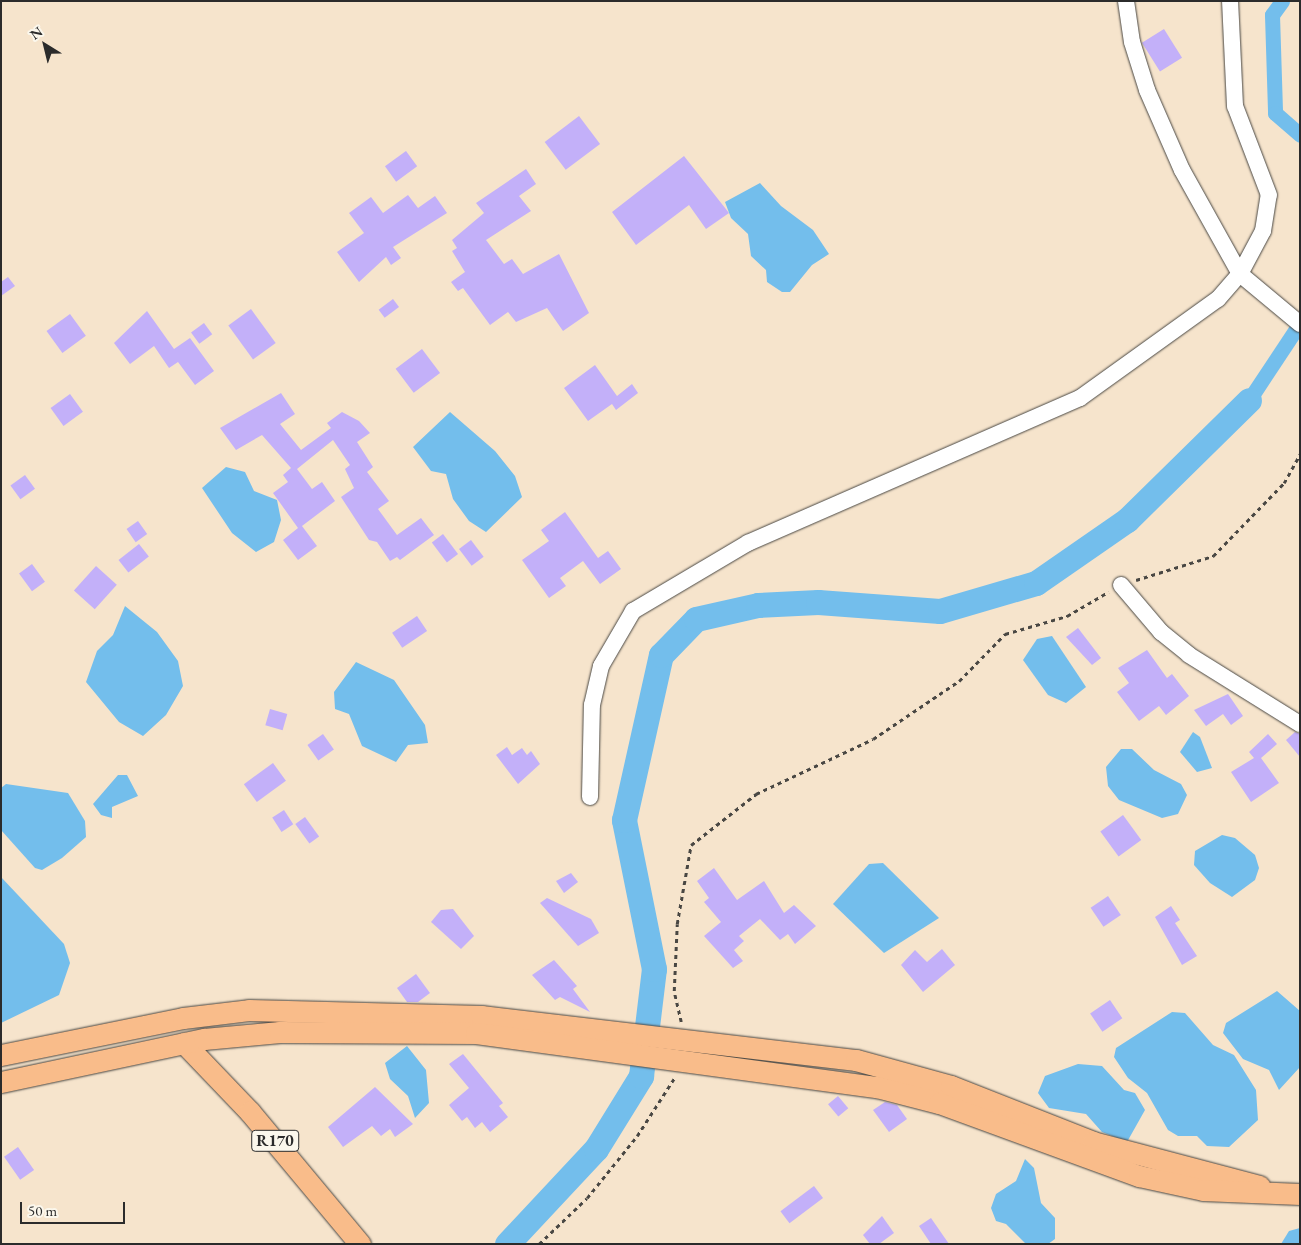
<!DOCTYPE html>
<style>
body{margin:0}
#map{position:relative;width:1301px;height:1245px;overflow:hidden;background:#f6e4cc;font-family:"EB Garamond",serif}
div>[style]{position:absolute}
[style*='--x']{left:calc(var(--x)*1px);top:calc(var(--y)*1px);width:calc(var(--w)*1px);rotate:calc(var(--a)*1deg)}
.water>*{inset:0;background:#73beec}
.canal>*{height:15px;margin:-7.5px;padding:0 7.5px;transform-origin:7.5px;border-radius:7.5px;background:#73beec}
.river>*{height:25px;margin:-12.5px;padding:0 12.5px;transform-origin:12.5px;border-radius:12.5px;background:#73beec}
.building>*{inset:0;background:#c3b0f9;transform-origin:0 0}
.path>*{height:2.5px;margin-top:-1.25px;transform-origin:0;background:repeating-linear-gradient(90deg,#494743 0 4px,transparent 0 8px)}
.roads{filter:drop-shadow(0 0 1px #494743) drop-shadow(0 0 1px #494743)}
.minor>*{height:16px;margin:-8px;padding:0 8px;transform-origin:8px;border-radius:8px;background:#fff}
.major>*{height:21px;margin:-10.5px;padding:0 10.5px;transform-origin:10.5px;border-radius:10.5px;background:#f9bc8a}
span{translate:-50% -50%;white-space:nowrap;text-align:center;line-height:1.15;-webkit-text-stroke:4px #fbf7ec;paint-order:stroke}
.shield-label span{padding:1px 4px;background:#fbf7ec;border:1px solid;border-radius:4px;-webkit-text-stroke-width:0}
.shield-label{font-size:16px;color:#2b2b2b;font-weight:700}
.frame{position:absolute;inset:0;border:2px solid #2b2b2b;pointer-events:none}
.north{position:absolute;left:20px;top:20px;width:50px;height:50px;-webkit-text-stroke:4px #fbf7ec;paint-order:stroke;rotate:324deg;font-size:14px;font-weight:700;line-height:20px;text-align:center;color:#2b2b2b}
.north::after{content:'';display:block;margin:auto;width:18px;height:22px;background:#2b2b2b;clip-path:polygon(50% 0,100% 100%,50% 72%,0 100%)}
.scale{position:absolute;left:20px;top:1202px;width:105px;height:22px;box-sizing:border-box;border:2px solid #2b2b2b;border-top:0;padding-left:6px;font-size:15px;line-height:18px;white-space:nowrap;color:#2b2b2b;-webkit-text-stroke:4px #fbf7ec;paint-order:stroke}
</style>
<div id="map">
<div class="water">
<i style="clip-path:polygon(760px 183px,781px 206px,813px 230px,829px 254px,812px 265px,790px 292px,782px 292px,767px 282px,766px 270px,751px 256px,748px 234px,731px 218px,725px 202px)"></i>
<i style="clip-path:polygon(450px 412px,495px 451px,515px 476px,522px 497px,486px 532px,469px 521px,453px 499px,446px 474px,431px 471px,413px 447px)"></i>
<i style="clip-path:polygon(226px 467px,245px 472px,254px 491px,277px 500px,281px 520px,274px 542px,256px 552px,232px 533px,202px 488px)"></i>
<i style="clip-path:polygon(125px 606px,157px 632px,178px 661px,183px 686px,166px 715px,143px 736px,119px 722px,86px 682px,97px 651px,113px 635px)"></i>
<i style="clip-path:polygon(1052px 636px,1086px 687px,1066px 703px,1048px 695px,1023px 660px,1037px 639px)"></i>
<i style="clip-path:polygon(356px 662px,394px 680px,425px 725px,428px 743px,408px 745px,396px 762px,362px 746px,349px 714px,335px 709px,334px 692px)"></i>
<i style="clip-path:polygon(1193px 732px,1200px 737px,1212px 768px,1197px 772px,1180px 752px)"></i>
<i style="clip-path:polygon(1121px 749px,1132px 749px,1154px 770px,1181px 784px,1187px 795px,1178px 814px,1162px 818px,1119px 800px,1108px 786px,1106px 767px)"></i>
<i style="clip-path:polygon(118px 775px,127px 775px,138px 796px,112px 807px,112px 818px,101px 815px,93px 804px)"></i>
<i style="clip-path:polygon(6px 784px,68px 793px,85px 821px,86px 837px,62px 858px,42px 870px,35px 868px,1px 830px,1px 788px)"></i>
<i style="clip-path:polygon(1222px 835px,1235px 838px,1255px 855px,1259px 868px,1255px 880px,1232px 897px,1210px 883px,1194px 865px,1195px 851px)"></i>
<i style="clip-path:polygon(883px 863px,939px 918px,884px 953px,833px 904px,869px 864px)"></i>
<i style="clip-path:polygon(1px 877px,64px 944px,70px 963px,59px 995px,1px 1023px)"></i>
<i style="clip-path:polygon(1277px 991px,1300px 1011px,1300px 1067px,1279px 1090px,1269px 1070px,1243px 1059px,1223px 1033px,1226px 1023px)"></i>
<i style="clip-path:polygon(1172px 1012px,1185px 1013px,1213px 1045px,1234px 1055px,1256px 1090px,1258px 1120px,1229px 1147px,1207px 1146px,1197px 1136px,1178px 1136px,1168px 1130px,1147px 1093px,1128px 1078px,1114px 1057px,1116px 1048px)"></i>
<i style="clip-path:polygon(407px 1046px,426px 1070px,429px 1103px,415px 1118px,408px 1096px,390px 1079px,385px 1063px)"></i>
<i style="clip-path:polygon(1078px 1064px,1102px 1066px,1124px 1090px,1135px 1093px,1145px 1110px,1127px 1142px,1102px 1132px,1086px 1114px,1049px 1108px,1038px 1093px,1045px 1076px)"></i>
<i style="clip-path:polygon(1025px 1159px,1034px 1168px,1041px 1203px,1055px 1218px,1055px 1239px,1048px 1244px,1026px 1244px,1006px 1224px,996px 1221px,991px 1208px,996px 1194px,1016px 1181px)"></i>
<i style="clip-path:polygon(1300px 1228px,1300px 1244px,1281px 1244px,1289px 1231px)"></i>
</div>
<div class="canal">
<i style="--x:1282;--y:1;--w:17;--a:126"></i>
<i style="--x:1272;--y:15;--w:98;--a:88.2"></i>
<i style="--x:1275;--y:113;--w:33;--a:41"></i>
<i style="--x:1249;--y:400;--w:92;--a:-56.5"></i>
</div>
<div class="river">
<i style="--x:507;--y:1244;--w:130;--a:-46.9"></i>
<i style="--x:596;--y:1149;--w:86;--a:-58.3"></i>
<i style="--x:641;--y:1076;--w:108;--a:-83.1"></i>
<i style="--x:654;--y:969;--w:152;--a:-101.4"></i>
<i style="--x:624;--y:820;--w:169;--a:-77.4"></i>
<i style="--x:661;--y:655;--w:50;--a:-45.8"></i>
<i style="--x:696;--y:619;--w:64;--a:-12.7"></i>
<i style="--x:758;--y:605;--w:60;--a:-2.9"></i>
<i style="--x:818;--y:602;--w:122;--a:4.2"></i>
<i style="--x:940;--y:611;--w:100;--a:-16.3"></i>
<i style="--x:1036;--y:583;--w:111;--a:-34.7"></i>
<i style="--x:1127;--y:520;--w:171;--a:-44.5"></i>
</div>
<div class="building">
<i style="left:1164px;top:29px;width:34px;height:26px;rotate:58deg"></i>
<i style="left:579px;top:116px;width:35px;height:43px;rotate:53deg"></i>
<i style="left:406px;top:151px;width:19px;height:26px;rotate:54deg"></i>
<i style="clip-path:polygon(684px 156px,729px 213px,706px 229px,689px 205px,636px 245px,612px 212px)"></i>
<i style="clip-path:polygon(526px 169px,536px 184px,519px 196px,531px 211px,486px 240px,504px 264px,512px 259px,523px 274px,559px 254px,589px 313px,563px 331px,547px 308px,516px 322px,508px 312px,490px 325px,463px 288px,458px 291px,451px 282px,465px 272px,452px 251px,457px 248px,452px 240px,484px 213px,476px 203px)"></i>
<i style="clip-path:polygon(408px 195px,418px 208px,435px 196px,447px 213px,393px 247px,401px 258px,391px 265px,386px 257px,359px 282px,337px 252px,364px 233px,349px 213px,371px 197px,383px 213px)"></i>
<i style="clip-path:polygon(8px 277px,15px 286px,1px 296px,1px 282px)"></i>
<i style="left:393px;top:299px;width:10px;height:18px;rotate:53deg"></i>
<i style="left:251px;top:309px;width:42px;height:28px;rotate:54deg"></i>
<i style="clip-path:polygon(147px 311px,174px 349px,190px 338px,214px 371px,195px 385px,178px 362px,169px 368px,154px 346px,130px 364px,114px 343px)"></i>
<i style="left:70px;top:314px;width:27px;height:29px;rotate:54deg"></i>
<i style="left:204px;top:323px;width:14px;height:16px;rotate:54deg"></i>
<i style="left:422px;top:349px;width:30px;height:33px;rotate:53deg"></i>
<i style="clip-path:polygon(595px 365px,617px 396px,632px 384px,638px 393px,616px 410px,612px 404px,588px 421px,564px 388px)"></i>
<i style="clip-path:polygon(281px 393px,295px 414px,280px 424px,301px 450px,331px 428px,327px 423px,342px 412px,359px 421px,370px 433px,357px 442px,373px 467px,367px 472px,389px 501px,378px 509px,397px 535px,421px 518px,434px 535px,400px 560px,397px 557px,390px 561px,377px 542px,369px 540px,341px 497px,354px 488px,345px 469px,350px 465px,333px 440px,297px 469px,312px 489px,322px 482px,335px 501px,302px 526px,317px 546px,298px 560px,283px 540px,298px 528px,273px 493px,288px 482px,283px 475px,291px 468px,262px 435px,236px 450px,220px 428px)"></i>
<i style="left:70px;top:394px;width:22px;height:24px;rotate:54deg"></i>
<i style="left:25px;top:475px;width:17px;height:18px;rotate:54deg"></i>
<i style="clip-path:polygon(565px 512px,598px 558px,608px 551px,621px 569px,600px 584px,583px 561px,560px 578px,566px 586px,549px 598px,522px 560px,549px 541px,541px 530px)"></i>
<i style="left:138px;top:521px;width:16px;height:14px;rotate:55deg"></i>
<i style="left:443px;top:534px;width:25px;height:14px;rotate:53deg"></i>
<i style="left:471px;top:540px;width:21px;height:15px;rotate:53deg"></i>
<i style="left:139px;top:544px;width:16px;height:26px;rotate:52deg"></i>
<i style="left:32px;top:564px;width:22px;height:16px;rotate:54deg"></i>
<i style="left:96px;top:566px;width:28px;height:33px;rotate:42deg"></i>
<i style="left:417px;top:616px;width:18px;height:30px;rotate:56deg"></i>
<i style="clip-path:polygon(1078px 628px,1101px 658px,1092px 665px,1066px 637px)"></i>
<i style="clip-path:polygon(1147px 650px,1167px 678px,1172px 674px,1189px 696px,1166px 715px,1159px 706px,1139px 721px,1117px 692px,1129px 683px,1118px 668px)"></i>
<i style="clip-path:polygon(1228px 694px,1243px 716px,1231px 725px,1223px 714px,1206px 726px,1194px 710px)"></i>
<i style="left:270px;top:709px;width:18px;height:17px;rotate:16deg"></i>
<i style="clip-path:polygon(1295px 732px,1300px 734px,1300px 757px,1286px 740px)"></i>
<i style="left:323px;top:734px;width:19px;height:19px;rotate:55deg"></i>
<i style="clip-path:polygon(1268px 734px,1277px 744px,1261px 758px,1279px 783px,1251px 802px,1231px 772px,1254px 758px,1249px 752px)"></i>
<i style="clip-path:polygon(507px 747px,512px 755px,522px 748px,527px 755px,531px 751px,540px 764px,518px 784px,496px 755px)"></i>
<i style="left:273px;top:763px;width:22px;height:36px;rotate:54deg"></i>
<i style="left:284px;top:810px;width:17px;height:14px;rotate:57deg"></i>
<i style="left:1123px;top:815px;width:31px;height:28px;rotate:54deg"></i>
<i style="left:305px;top:817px;width:24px;height:12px;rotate:54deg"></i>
<i style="clip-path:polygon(714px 868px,737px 900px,764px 881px,784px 913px,794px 905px,816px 926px,795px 944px,788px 934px,780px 940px,760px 919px,739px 936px,744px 941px,734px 950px,743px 961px,733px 968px,704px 936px,721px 922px,704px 902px,709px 898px,697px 881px)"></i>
<i style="clip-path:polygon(571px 873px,578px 882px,564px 893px,556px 881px)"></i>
<i style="left:1108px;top:896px;width:23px;height:21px;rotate:56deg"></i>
<i style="clip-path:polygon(547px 898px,591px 919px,599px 933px,578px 946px,540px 903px)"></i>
<i style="clip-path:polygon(1171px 906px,1180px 920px,1175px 923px,1197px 956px,1182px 965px,1155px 917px)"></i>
<i style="clip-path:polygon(453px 909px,474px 936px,461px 949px,431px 922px,441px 910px)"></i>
<i style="clip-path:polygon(942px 949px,955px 965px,923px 992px,901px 965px,915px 950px,927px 962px)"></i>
<i style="clip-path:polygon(554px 960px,577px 986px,573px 989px,590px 1012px,560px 997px,555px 1000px,532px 975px)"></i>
<i style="clip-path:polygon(416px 974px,430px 993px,418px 1002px,407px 1002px,397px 988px)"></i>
<i style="left:1110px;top:1000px;width:22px;height:24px;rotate:56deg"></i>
<i style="clip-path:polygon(463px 1054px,503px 1103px,499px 1106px,508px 1117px,490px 1132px,482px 1122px,475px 1128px,467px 1117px,462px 1121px,449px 1105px,469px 1088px,449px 1064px)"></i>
<i style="clip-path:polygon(375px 1087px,413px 1124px,395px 1137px,390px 1129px,381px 1136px,372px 1126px,343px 1147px,328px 1127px)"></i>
<i style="left:838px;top:1096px;width:16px;height:13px;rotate:50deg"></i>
<i style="clip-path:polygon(885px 1102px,897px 1105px,907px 1119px,889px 1132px,873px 1110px)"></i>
<i style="left:18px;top:1147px;width:28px;height:17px;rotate:55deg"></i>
<i style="left:814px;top:1186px;width:15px;height:42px;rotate:53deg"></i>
<i style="clip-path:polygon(882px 1216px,894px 1233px,879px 1244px,870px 1244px,863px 1235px)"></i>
<i style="clip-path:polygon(931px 1218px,949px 1244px,931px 1244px,919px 1226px)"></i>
</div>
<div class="path">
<i style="--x:1136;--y:580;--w:81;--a:-17.3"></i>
<i style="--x:1213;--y:556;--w:102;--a:-45.8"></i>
<i style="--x:1284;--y:483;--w:33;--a:-61"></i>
<i style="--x:681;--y:1022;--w:32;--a:-103"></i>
<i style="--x:674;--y:991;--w:67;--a:-87.4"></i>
<i style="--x:677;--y:924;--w:80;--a:-80"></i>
<i style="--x:691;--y:845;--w:83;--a:-38.1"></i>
<i style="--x:756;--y:794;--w:129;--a:-25.2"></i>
<i style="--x:873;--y:739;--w:104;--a:-34"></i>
<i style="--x:959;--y:681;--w:66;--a:-45.6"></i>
<i style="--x:1005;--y:634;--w:65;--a:-16.2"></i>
<i style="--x:1067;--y:616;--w:48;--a:-30.3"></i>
<i style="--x:539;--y:1244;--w:66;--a:-43.8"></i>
<i style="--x:587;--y:1198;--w:80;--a:-51.1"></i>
<i style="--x:637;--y:1136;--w:70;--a:-57.2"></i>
</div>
<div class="roads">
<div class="minor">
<i style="--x:1126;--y:1;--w:41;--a:81.7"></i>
<i style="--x:1132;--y:42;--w:50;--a:72.6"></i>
<i style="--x:1147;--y:90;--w:87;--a:66.4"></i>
<i style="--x:1182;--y:170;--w:119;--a:60.9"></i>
<i style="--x:1240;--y:274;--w:78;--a:39.8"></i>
<i style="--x:1121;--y:585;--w:62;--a:49.6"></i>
<i style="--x:1161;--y:632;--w:36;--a:39"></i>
<i style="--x:1189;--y:655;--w:131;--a:31.9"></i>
<i style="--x:590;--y:797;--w:92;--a:-88.8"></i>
<i style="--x:592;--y:705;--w:40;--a:-77"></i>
<i style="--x:601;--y:666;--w:64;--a:-59.8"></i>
<i style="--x:633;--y:611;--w:134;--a:-30.6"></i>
<i style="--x:748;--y:543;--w:362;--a:-23.6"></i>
<i style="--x:1080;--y:398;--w:170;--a:-35.7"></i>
<i style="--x:1218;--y:299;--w:33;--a:-49"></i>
<i style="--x:1240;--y:274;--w:49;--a:-61.9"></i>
<i style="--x:1263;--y:231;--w:36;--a:-81"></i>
<i style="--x:1269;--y:195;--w:95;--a:-110.9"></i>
<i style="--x:1235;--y:106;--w:105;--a:-92.7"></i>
</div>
<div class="major">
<i style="--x:184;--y:1043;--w:95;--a:46.3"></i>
<i style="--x:250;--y:1112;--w:172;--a:50.2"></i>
<i style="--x:1;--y:1055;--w:186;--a:-11.5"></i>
<i style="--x:183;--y:1018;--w:66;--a:-6.9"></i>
<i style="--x:249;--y:1010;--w:232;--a:1.5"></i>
<i style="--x:481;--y:1016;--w:378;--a:6.7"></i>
<i style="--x:856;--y:1060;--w:98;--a:15.3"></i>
<i style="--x:951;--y:1086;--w:153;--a:21.5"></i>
<i style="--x:1093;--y:1142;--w:172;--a:14.8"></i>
<i style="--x:1;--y:1082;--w:208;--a:-12"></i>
<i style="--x:204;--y:1039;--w:76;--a:-5.3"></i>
<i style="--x:280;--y:1032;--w:196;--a:0.3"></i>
<i style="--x:476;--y:1033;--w:405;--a:7.7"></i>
<i style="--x:877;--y:1087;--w:64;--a:14.5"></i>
<i style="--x:939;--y:1103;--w:213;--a:20.1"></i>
<i style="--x:1139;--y:1176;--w:66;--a:12.3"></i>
<i style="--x:1203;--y:1190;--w:97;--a:2.4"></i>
</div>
</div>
<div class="shield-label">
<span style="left:275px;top:1141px">R170</span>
</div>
<div class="frame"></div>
<div class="north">N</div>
<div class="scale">50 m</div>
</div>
